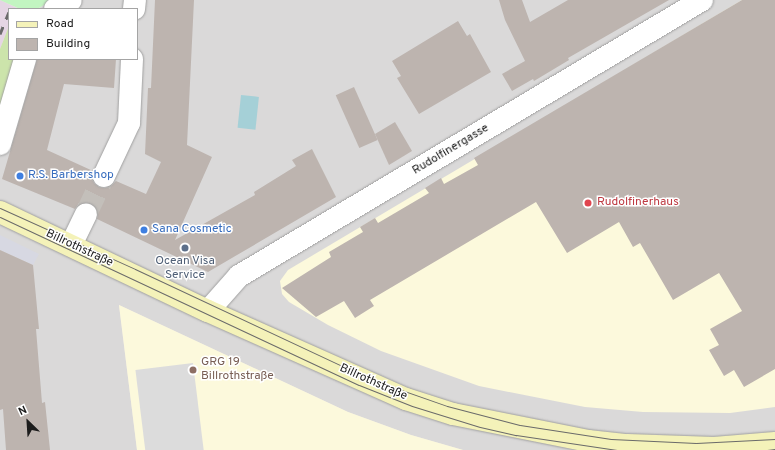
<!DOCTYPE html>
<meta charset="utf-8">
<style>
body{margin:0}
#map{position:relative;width:775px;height:450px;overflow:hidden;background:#ede8e2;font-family:Overpass,sans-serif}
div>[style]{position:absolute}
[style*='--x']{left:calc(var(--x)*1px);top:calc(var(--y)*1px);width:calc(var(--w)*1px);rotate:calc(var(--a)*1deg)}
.residential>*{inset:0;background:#dad9d9}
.industrial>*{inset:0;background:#e5d5e4}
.education>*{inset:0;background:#fcf9dc}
.grass>*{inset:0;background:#cce4ab}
.park>*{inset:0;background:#c2f5c1}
.parking>*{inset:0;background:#dcdcdc;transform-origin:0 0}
.plaza>*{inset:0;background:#d7d8e2}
.water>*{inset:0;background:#a5d0d7;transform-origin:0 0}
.building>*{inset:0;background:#bdb4af;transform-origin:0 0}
.street-tunnel>*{height:22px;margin-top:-11px;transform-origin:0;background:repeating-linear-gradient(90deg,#c3bfba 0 22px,transparent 0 33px)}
.roads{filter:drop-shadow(0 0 1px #a0a0a0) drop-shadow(0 0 1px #a0a0a0)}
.street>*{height:22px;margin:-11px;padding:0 11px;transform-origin:11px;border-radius:11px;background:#fff}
.secondary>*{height:22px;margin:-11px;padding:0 11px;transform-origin:11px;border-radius:11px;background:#f4f2b9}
.tram>*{height:1px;margin:-0.5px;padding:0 0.5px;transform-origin:0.5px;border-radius:0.5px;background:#6a6a6a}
.rail>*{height:3px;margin-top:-1.5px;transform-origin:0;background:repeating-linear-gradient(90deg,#6a6a6a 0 8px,transparent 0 16px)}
.dots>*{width:11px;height:11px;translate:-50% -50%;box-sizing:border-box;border:2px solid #fff;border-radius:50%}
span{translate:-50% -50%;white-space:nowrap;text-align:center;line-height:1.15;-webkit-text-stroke:3px #fff;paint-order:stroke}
.street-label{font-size:12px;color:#1c1c1c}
.shop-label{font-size:12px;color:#366cbe}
.left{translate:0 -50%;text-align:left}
.health-label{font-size:12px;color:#be3a42}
.service-label{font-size:12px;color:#4e5e75}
.education-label{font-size:12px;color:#785e54}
.legend{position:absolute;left:8px;top:8px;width:130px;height:52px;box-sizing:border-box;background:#fff;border:1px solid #a4a4a4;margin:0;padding:5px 7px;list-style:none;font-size:12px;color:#1c1c1c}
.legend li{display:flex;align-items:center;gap:8px;height:20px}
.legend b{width:20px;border:1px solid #a4a4a4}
.north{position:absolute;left:8px;top:402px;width:40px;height:40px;-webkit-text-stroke:3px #fff;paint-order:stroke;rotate:335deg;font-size:11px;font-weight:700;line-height:16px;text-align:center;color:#1c1c1c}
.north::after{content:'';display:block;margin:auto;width:14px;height:18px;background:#1c1c1c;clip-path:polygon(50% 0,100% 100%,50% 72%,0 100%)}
</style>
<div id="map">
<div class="residential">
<i style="clip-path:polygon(53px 0,775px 0,775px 450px,463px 450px,411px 435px,348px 412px,119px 305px,137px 450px,0 450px,0 110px,17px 59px,137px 59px,137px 9px,37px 9px)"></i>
</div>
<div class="industrial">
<i style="clip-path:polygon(0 0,17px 8px,9px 9px,9px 26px,0 49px)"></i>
</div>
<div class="education">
<i style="clip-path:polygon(742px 0,775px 0,775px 407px,730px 413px,643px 412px,585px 407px,479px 386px,381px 351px,328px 325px,289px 302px,282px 294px,280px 281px,288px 270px)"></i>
<i style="clip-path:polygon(119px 305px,348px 412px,411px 435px,463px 450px,137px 450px)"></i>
</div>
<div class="grass">
<i style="clip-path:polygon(9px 26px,9px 59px,17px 59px,0 110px,0 49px)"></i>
</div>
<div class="park">
<i style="clip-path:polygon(0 0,53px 0,37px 9px,20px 9px)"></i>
</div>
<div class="parking">
<i style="left:193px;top:363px;width:88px;height:58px;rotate:83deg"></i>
</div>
<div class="plaza">
<i style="clip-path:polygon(0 235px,39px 254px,33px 265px,0 250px)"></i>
</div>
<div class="water">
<i style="left:241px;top:95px;width:18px;height:33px;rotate:6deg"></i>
</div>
<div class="building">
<i style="clip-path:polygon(155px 0,194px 0,187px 145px,212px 157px,175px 240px,255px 195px,254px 192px,296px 166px,292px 160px,312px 149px,336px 197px,208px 272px,97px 219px,98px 213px,97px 207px,91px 203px,85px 202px,79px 203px,75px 209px,2px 179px,37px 59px,116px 59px,114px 88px,64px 84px,47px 150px,93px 171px,92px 177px,94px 183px,99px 187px,105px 188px,111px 186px,116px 181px,146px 194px,161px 162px,145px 154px,148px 88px,151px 88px)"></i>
<i style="clip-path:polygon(499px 0,522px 0,530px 22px,568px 0,669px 0,568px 58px,569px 60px,534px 81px,533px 79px,512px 91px,502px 74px,525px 61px,505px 20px)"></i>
<i style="clip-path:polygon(742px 0,775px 0,775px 369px,744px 387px,734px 370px,724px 376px,709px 350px,719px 345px,710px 329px,742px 311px,719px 273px,673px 300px,640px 243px,633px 247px,619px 222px,567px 253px,536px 202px,370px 300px,374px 306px,355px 318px,344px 301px,316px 317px,282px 288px,331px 257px,329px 252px,363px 232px,360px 227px,375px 218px,378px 223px,429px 193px,425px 188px,441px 178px,444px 184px,478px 165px,474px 158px)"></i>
<i style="clip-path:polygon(458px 21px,467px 36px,470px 34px,491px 72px,419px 114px,397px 78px,401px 76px,392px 61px)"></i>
<i style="left:354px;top:87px;width:58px;height:20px;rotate:66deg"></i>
<i style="clip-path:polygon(395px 122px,412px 151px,389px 165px,375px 134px)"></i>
<i style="clip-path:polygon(0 250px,33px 265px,39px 329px,36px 329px,42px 403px,45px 402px,50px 450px,6px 450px,3px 409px,0 410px)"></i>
</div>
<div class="street-tunnel">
<i style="--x:86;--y:214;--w:42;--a:-64.7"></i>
</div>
<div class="roads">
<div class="street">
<i style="--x:55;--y:9;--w:18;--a:-29"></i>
<i style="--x:134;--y:9;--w:9;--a:-84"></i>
<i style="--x:0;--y:144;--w:89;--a:-73.6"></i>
<i style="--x:104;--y:176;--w:59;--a:-64.7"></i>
<i style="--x:129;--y:123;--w:64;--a:-87.3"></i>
<i style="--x:71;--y:245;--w:34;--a:-64"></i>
<i style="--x:208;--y:311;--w:47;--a:-48.5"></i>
<i style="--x:239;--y:276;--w:539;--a:-30.8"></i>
</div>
<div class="secondary">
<i style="--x:0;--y:212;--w:230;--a:25.5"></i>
<i style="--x:208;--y:311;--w:217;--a:24"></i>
<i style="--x:406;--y:399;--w:49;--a:17.7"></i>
<i style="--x:453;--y:414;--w:138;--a:11.3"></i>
<i style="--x:588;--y:441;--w:39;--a:6"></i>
<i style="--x:627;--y:445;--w:87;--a:2"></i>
<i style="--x:714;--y:448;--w:61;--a:-4.7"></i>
</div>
</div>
<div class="tram">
<i style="--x:0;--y:208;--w:148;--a:24.3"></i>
<i style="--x:135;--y:269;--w:259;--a:25.1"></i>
<i style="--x:370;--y:379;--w:82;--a:19.3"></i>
<i style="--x:447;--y:406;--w:75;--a:14.6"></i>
<i style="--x:520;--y:425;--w:92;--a:8.7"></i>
<i style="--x:611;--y:439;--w:85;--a:2.7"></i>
<i style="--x:696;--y:443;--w:79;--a:-2.9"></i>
<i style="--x:0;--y:217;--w:396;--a:25.1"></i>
<i style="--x:359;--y:385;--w:57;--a:21.6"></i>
<i style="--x:412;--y:406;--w:71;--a:17.2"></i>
<i style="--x:480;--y:427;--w:37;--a:13"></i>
<i style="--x:516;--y:435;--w:102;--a:8.4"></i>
<i style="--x:767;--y:450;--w:8;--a:-7"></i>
</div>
<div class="rail">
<i style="--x:0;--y:34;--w:24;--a:-68"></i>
</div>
<div class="dots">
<i style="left:20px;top:176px;background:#3f7fe0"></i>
<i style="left:588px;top:203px;background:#e0444e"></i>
<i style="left:144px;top:230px;background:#3f7fe0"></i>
<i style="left:185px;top:248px;background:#5c6f8a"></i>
<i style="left:193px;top:370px;background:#8d6e63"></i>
</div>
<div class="street-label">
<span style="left:451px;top:150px;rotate:-31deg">Rudolfinergasse</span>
<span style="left:79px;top:249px;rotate:25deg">Billrothstraße</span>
<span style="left:373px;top:383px;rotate:24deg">Billrothstraße</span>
</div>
<div class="shop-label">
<span class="left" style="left:28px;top:176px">R.S. Barbershop</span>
<span class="left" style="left:152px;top:230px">Sana Cosmetic</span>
</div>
<div class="health-label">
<span class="left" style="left:597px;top:203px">Rudolfinerhaus</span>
</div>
<div class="service-label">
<span style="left:185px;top:269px">Ocean Visa<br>Service</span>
</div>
<div class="education-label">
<span class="left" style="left:201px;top:370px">GRG 19<br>Billrothstraße</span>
</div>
<ul class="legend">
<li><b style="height:5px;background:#f4f2b9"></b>Road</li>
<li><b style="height:11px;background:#bdb4af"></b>Building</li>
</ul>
<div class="north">N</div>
</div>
